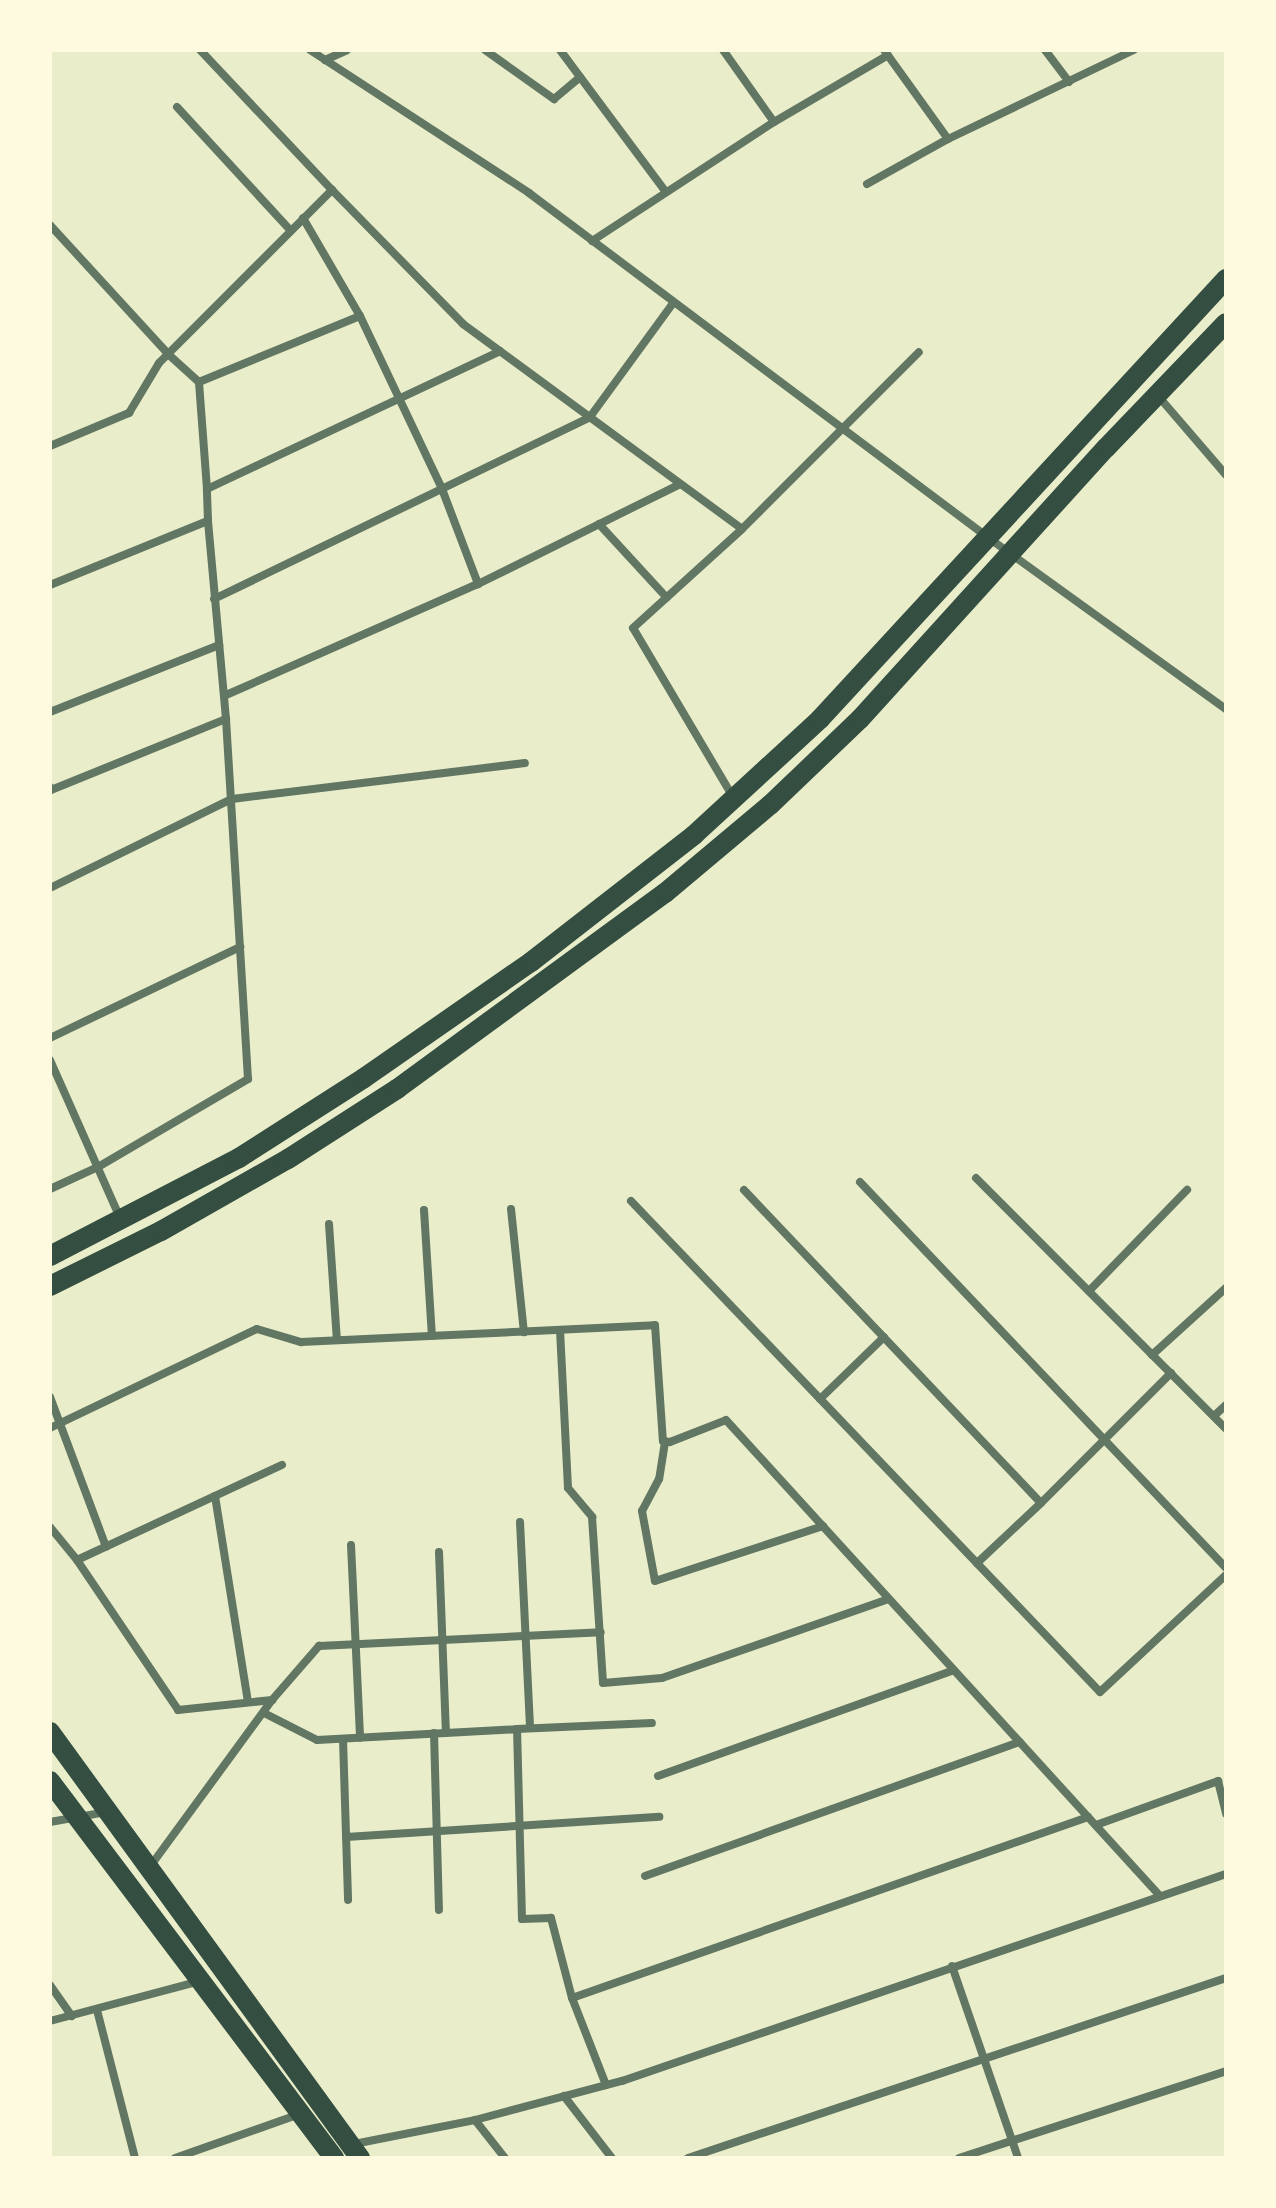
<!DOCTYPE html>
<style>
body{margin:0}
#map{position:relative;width:1276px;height:2208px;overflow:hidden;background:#e9edc9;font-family:"PT Serif",serif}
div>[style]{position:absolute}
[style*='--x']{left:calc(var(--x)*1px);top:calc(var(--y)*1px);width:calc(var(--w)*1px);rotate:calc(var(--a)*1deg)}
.minor>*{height:8px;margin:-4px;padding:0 4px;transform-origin:4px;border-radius:4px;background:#617663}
.primary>*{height:20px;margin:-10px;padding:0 10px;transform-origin:10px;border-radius:10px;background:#344e41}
.trunk>*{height:20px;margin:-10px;padding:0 10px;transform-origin:10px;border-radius:10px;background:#344e41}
span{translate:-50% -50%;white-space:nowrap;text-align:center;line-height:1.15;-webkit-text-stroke:6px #fefae0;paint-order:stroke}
.frame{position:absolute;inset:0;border:52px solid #fefae0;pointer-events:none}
</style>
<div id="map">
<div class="minor">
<i style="--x:310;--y:50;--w:262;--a:33.1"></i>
<i style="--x:529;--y:193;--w:571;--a:36.89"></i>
<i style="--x:986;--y:536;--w:296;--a:35.8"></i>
<i style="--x:485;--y:50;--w:85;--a:35.4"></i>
<i style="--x:554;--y:99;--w:34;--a:-40"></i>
<i style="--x:560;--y:50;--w:177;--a:53.3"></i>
<i style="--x:1045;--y:50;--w:40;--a:53"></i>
<i style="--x:325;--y:60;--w:24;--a:-24"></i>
<i style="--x:177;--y:107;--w:168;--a:47.4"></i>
<i style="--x:774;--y:122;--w:132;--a:-30.4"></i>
<i style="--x:948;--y:139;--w:206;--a:-25.6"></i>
<i style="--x:867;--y:184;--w:93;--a:-29.1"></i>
<i style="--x:948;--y:139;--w:110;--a:-125.7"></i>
<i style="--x:332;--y:190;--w:187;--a:45.6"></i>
<i style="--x:463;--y:324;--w:346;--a:36.3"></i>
<i style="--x:742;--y:529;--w:250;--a:-45"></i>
<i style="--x:303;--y:218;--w:113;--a:59.8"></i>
<i style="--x:360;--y:316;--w:191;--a:64.6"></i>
<i style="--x:442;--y:489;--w:102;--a:69.2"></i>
<i style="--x:478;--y:584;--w:225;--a:-26.3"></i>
<i style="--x:50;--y:225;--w:175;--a:47.5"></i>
<i style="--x:168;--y:354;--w:42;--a:42.1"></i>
<i style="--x:592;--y:241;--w:217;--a:-33.2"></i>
<i style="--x:774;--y:122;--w:88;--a:-125.3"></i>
<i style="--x:1159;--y:397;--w:103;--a:49.3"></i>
<i style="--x:50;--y:446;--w:86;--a:-22.7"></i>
<i style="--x:129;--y:413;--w:58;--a:-59"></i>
<i style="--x:159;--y:363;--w:245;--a:-45"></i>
<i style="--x:332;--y:190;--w:192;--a:-133.3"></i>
<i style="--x:207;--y:489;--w:107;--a:-94.3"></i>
<i style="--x:199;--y:382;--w:174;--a:-22.3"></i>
<i style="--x:599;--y:524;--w:100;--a:47.4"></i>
<i style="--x:50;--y:585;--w:170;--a:-22.1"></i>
<i style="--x:208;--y:521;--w:32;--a:-92"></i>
<i style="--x:207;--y:489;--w:324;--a:-25.2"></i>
<i style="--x:214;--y:599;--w:418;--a:-25.8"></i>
<i style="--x:590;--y:417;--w:142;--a:-53.9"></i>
<i style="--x:226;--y:695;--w:275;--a:-23.8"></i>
<i style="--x:50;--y:712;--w:182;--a:-21.6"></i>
<i style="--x:50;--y:787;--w:3;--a:72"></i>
<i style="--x:51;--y:790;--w:189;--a:-22.1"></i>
<i style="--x:226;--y:719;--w:199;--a:-95.2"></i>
<i style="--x:733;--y:797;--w:196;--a:-120.6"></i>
<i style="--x:633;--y:628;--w:147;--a:-42.2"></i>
<i style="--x:50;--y:888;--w:203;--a:-26.1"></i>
<i style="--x:232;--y:799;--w:295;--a:-7"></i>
<i style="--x:50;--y:1038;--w:211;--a:-25.6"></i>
<i style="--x:50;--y:1060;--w:175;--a:66.1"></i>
<i style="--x:976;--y:1178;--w:354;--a:45.1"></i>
<i style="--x:860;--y:1182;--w:532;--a:46.52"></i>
<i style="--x:50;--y:1189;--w:53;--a:-24.6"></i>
<i style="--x:98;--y:1167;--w:174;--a:-30.4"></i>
<i style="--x:248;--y:1079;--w:361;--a:-93.5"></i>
<i style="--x:744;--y:1190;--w:431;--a:46.5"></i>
<i style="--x:1041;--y:1503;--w:88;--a:136.8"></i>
<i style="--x:631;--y:1201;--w:679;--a:46.31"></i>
<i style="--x:1100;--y:1692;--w:172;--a:-42.9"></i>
<i style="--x:511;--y:1209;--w:124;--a:84"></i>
<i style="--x:424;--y:1210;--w:126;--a:86.4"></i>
<i style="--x:329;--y:1224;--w:116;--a:86.1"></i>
<i style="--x:1089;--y:1291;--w:141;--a:-45.9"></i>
<i style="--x:560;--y:1330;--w:158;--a:87.1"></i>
<i style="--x:568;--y:1488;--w:38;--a:50"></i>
<i style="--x:592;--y:1517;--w:166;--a:86.2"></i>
<i style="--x:603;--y:1683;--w:59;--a:-4.8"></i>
<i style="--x:662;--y:1678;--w:240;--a:-19.2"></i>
<i style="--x:1152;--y:1355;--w:100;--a:-42.2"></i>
<i style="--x:50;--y:1397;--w:160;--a:69.5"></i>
<i style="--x:820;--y:1399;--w:89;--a:-44.1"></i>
<i style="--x:1214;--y:1416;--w:16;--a:-43"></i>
<i style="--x:50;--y:1428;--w:229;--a:-25.6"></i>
<i style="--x:257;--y:1329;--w:46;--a:16.5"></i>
<i style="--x:301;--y:1342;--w:354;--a:-2.7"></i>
<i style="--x:655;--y:1325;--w:116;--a:86.1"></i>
<i style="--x:663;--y:1441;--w:7;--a:8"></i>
<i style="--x:670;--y:1442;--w:60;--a:-21.4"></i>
<i style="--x:726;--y:1420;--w:644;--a:47.64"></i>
<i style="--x:665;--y:1442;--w:37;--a:99"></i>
<i style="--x:659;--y:1479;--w:36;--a:118"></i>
<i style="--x:642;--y:1511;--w:71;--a:79.5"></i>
<i style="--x:655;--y:1581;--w:177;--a:-18.1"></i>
<i style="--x:215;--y:1496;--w:208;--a:80.9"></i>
<i style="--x:1041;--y:1503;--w:184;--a:-45"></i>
<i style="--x:520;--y:1522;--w:206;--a:87.2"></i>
<i style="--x:50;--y:1527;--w:43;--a:50.7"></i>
<i style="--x:77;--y:1560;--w:181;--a:56"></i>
<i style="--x:178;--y:1710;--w:95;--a:-6.1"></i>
<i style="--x:351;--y:1545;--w:193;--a:87.3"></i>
<i style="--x:439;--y:1552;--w:181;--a:87.8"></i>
<i style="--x:77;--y:1560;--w:226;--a:-24.9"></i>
<i style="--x:264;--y:1713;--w:59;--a:27"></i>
<i style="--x:317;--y:1740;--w:200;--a:-3.1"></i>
<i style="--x:434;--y:1733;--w:177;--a:88.4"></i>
<i style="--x:343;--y:1739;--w:161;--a:88.2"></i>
<i style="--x:658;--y:1776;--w:314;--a:-19.7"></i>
<i style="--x:50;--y:1822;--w:58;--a:-10"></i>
<i style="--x:1096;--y:1825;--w:130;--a:-19.8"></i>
<i style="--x:1218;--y:1781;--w:34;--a:76"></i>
<i style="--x:346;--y:1837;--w:314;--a:-3.7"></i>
<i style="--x:149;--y:1868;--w:208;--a:-53.8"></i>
<i style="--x:272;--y:1700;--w:72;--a:-49"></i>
<i style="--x:319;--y:1646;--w:282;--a:-2.8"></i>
<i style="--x:645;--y:1876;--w:398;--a:-19.7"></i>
<i style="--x:952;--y:1966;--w:203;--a:71"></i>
<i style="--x:50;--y:1985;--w:38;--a:55"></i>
<i style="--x:572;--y:1998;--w:547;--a:-19.33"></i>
<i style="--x:97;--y:2010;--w:153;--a:75.6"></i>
<i style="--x:50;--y:2021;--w:155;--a:-14.9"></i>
<i style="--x:606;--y:2085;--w:93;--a:-111.3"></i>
<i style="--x:572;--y:1998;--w:83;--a:-104.7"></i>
<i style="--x:551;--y:1918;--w:29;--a:178"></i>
<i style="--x:522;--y:1919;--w:190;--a:-91.5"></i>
<i style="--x:517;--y:1729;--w:135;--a:-2.5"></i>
<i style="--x:564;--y:2096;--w:78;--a:52.3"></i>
<i style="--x:475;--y:2120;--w:48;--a:51.7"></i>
<i style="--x:354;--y:2144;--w:123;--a:-11.2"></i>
<i style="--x:475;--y:2120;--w:152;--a:-14.9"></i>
<i style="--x:622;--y:2081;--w:638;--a:-18.92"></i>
<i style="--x:175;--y:2158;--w:133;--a:-19.4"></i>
<i style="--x:688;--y:2158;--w:567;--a:-18.5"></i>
<i style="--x:959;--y:2158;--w:281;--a:-18"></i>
</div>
<div class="primary">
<i style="--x:50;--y:1732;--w:527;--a:53.96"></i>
<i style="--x:50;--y:1781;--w:472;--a:53"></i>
</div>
<div class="trunk">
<i style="--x:50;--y:1256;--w:213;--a:-27.4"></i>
<i style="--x:239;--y:1158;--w:148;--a:-32.6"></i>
<i style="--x:364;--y:1078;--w:203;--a:-34.8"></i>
<i style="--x:531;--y:962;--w:207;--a:-37.9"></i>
<i style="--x:694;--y:835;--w:171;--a:-42.6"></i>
<i style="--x:820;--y:719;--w:599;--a:-47.3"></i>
<i style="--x:50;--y:1286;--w:124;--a:-26.4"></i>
<i style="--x:161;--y:1231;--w:146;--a:-29.6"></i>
<i style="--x:288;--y:1159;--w:130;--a:-32.7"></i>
<i style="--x:397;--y:1089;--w:332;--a:-36.2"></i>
<i style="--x:665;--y:893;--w:137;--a:-40"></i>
<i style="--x:770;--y:805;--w:124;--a:-43.7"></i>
<i style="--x:860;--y:719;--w:366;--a:-47.8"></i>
<i style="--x:1106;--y:448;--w:173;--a:-46.2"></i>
</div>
<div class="frame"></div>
</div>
